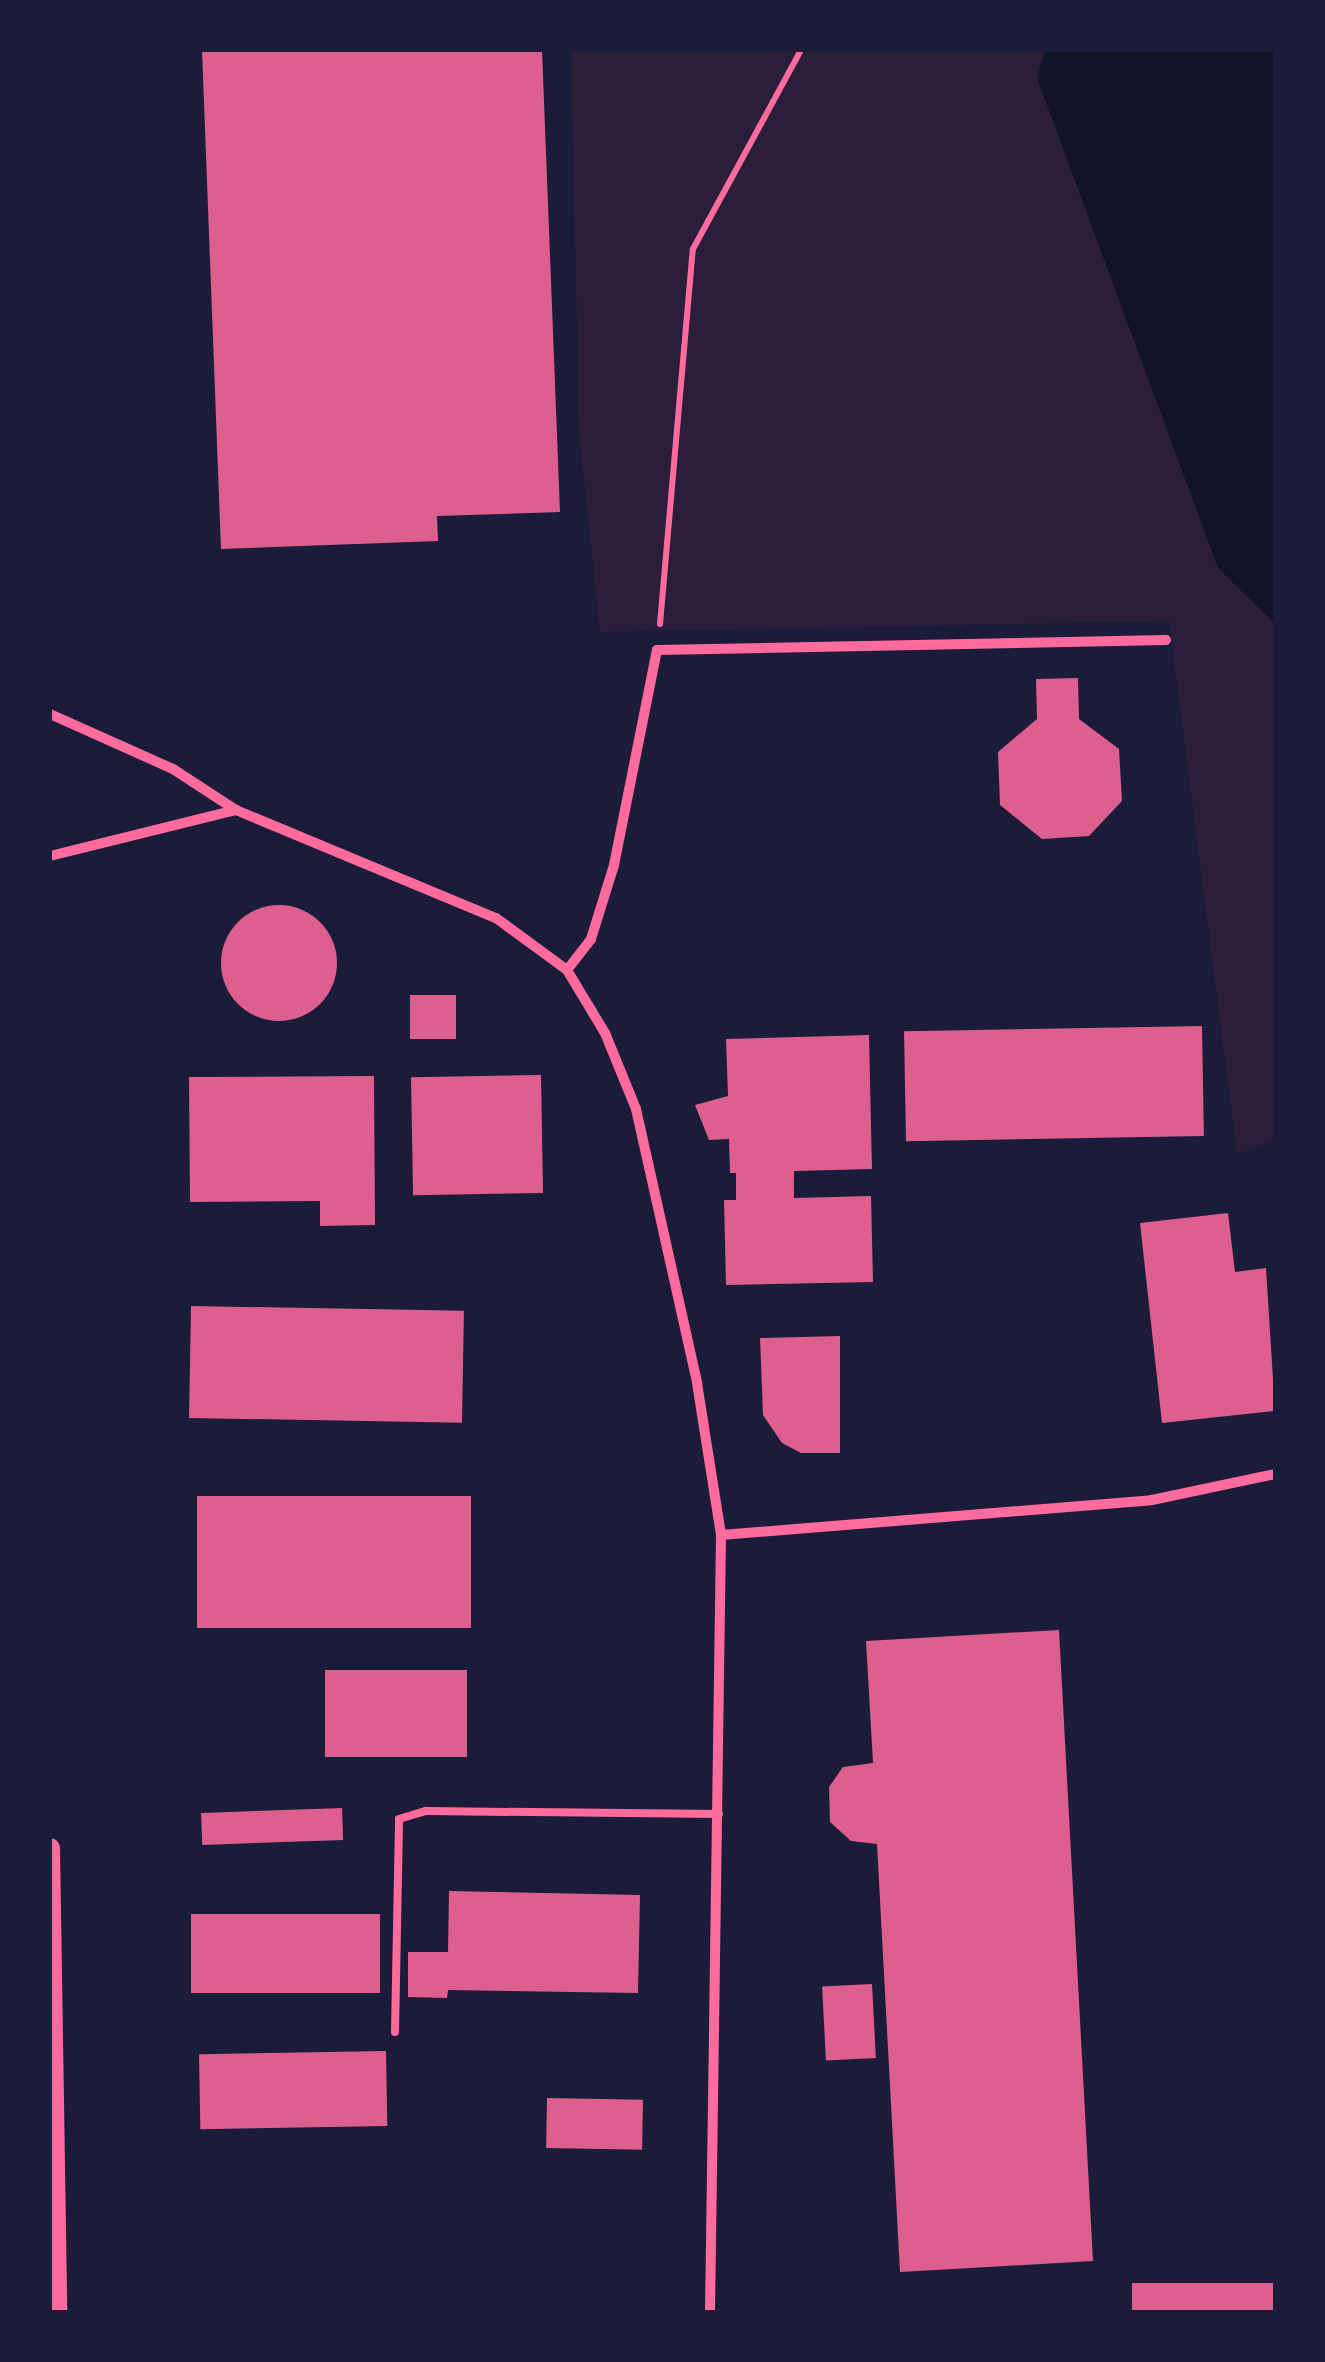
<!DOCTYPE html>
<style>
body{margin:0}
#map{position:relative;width:1325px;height:2362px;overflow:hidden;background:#1b1b3a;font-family:Roboto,sans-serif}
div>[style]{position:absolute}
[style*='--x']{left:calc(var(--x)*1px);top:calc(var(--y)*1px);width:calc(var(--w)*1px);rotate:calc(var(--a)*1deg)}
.green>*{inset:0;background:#2a1e3b}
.water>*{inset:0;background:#12122b}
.building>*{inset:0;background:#dd5f8e;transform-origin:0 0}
.round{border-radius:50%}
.path>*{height:6px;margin:-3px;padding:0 3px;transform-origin:3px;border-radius:3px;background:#ff6b9d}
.service>*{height:8px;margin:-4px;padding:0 4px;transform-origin:4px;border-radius:4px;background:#ff6b9d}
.minor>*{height:10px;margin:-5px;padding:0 5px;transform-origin:5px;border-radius:5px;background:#ff6b9d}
.secondary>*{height:20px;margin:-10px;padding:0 10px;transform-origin:10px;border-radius:10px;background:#ff6b9d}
span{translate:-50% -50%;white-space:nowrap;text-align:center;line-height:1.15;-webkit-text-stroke:8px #1b1b3a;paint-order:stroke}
.frame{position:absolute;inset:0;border:52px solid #1b1b3a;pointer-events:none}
</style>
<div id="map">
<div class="green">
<i style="clip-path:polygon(571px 50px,1275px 50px,1275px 1140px,1237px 1154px,1169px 621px,600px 632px,579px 431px)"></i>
</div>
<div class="water">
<i style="clip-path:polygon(1045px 50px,1275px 50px,1275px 624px,1218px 568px,1037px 78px)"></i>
</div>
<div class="building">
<i style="clip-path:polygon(202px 50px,542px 50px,560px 512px,437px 516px,438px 541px,221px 549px)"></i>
<i style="clip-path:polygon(1078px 678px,1079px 719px,1119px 749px,1122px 801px,1089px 836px,1042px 839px,1000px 805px,998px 752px,1037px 719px,1036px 679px)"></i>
<i class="round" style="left:221px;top:905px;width:116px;height:116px"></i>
<i style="left:410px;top:995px;width:46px;height:44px"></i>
<i style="left:1202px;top:1026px;width:110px;height:298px;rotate:89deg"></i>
<i style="clip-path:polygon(869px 1035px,872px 1169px,794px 1171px,794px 1198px,871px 1196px,873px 1282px,726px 1285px,724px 1200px,736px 1200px,736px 1173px,730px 1173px,729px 1139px,709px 1140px,695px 1105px,728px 1096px,726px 1039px)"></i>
<i style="left:541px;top:1075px;width:118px;height:130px;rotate:89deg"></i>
<i style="clip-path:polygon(374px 1076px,375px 1225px,320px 1226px,320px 1201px,190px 1202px,189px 1077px)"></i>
<i style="clip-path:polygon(1228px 1213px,1235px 1272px,1266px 1268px,1275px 1411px,1162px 1423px,1140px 1223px)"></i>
<i style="left:191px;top:1306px;width:273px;height:112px;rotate:1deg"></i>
<i style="clip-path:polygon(840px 1336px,840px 1453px,801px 1453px,782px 1443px,763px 1415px,760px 1338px)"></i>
<i style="left:197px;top:1496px;width:274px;height:132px"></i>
<i style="clip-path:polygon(1059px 1630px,1093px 2261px,900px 2272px,877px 1844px,851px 1841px,830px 1822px,829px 1787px,843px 1767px,873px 1763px,866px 1641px)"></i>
<i style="left:325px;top:1670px;width:142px;height:87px"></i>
<i style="left:342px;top:1808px;width:32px;height:141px;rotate:88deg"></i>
<i style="clip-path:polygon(449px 1891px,640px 1895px,638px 1993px,448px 1990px,447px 1998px,408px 1997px,408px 1952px,448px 1952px)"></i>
<i style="left:191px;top:1914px;width:189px;height:79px"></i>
<i style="left:872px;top:1984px;width:74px;height:50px;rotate:87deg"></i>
<i style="left:386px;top:2051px;width:75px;height:187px;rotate:89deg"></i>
<i style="left:547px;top:2098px;width:96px;height:50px;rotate:1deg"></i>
<i style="left:1275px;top:2283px;width:29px;height:143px;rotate:90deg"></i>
</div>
<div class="path">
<i style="--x:660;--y:624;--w:376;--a:-85"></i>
<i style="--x:693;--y:249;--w:226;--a:-61.5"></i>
</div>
<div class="service">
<i style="--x:395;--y:2032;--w:213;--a:-88.9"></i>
<i style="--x:399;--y:1819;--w:28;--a:-17"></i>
<i style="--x:426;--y:1811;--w:293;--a:0.6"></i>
</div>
<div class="minor">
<i style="--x:50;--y:714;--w:135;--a:24.1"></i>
<i style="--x:173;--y:769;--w:75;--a:33.1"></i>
<i style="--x:236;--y:810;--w:282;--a:22.6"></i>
<i style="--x:496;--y:918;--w:88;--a:36.2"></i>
<i style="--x:567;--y:970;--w:74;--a:58.9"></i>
<i style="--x:605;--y:1033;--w:82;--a:67.8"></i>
<i style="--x:636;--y:1109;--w:281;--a:77.4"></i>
<i style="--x:697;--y:1383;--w:154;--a:81"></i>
<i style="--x:721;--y:1535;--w:777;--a:90.81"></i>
<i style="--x:50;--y:856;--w:192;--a:-13.9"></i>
<i style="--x:567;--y:970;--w:39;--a:-52"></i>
<i style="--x:591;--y:939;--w:77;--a:-72.7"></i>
<i style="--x:614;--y:865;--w:219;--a:-78.7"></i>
<i style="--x:657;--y:650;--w:509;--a:-1.13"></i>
<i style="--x:721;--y:1535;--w:432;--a:-4.6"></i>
<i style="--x:1152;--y:1500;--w:126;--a:-11.9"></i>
</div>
<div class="secondary">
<i style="--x:50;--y:1848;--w:464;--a:89.1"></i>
</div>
<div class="frame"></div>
</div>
